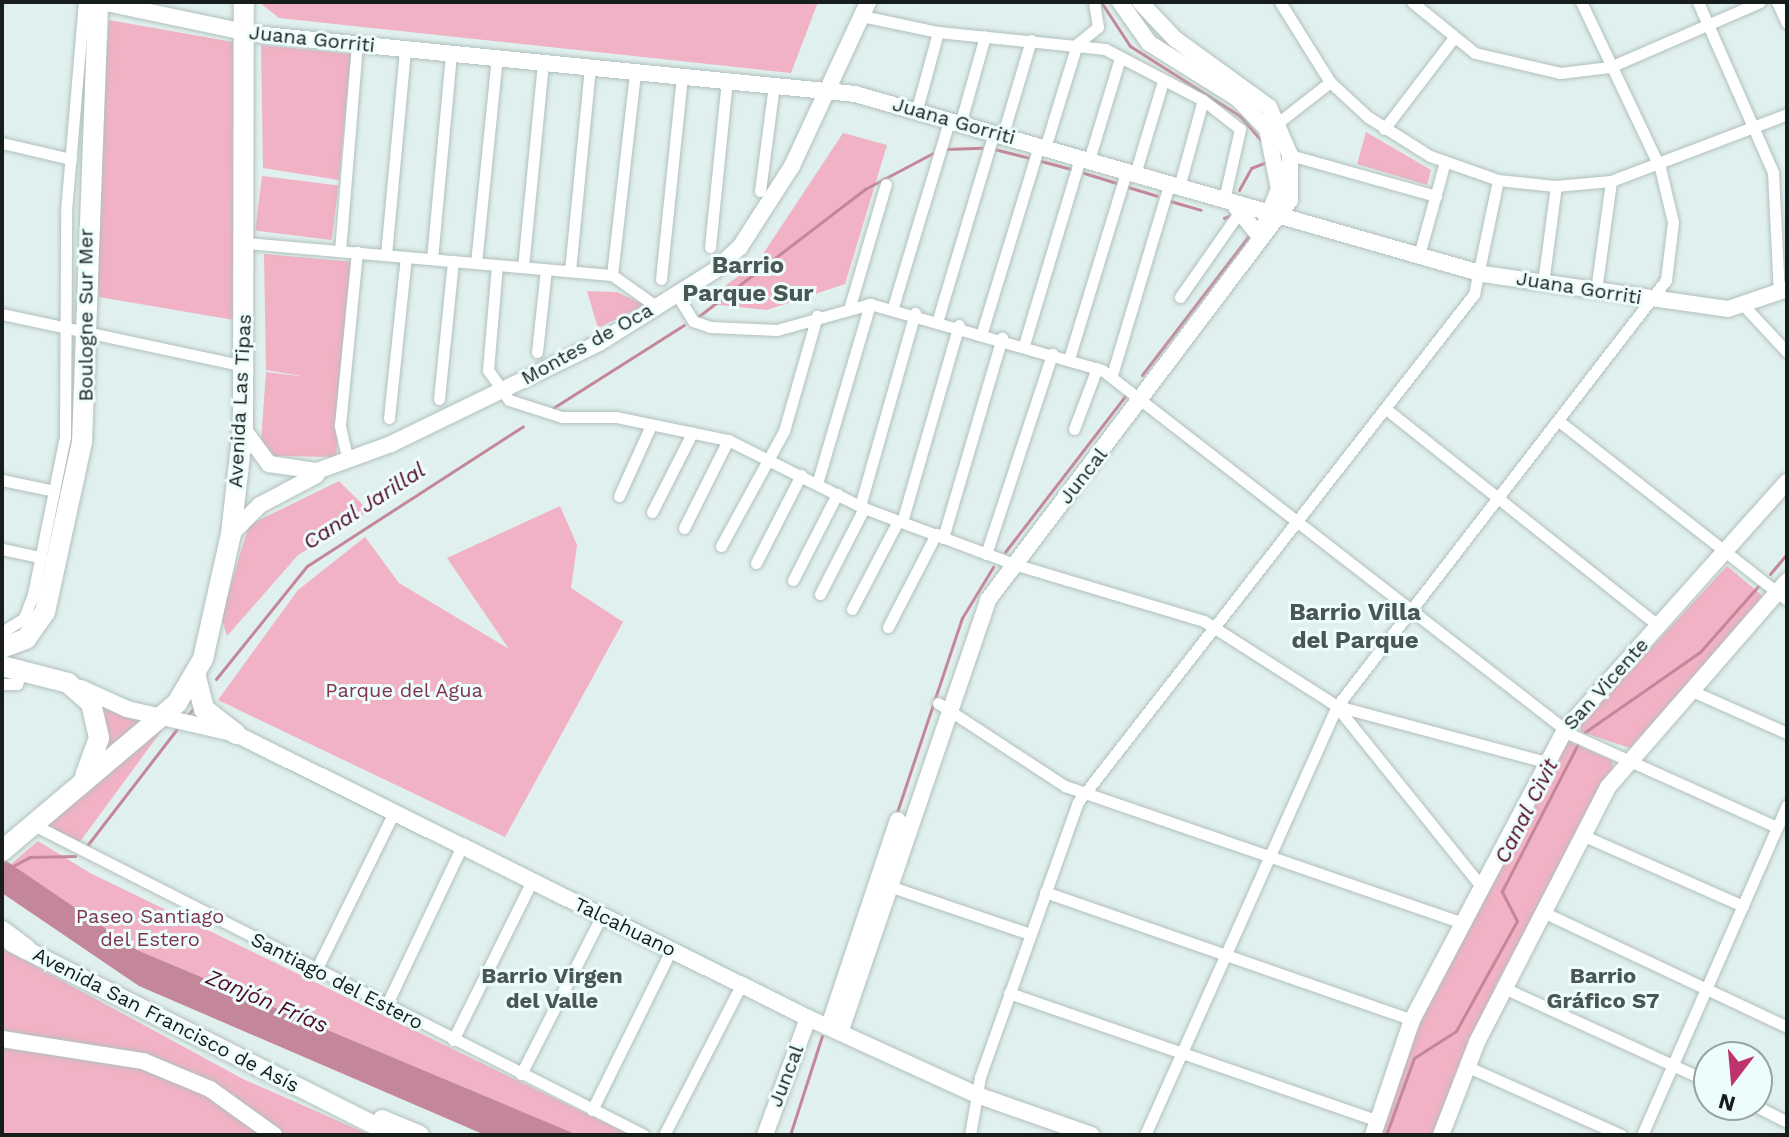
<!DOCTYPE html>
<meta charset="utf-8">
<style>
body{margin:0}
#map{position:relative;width:1789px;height:1137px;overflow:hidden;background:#e0f0ee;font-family:"Work Sans",sans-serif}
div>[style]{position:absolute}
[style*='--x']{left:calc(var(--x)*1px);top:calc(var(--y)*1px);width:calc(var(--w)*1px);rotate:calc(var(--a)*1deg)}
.green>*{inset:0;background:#f0b2c4;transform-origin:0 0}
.water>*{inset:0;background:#c4879a}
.stream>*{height:3px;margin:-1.5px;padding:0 1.5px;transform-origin:1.5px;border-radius:1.5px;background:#c4879a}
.roads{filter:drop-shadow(0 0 2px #b1c0be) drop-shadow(0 0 2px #b1c0be)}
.street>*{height:11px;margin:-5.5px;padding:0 5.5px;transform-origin:5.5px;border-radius:5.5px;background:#fff}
.secondary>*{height:16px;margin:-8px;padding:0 8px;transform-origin:8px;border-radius:8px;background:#fff}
.primary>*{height:18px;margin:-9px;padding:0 9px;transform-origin:9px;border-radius:9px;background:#fff}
.highway>*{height:20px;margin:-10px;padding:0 10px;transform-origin:10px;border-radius:10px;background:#fff}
span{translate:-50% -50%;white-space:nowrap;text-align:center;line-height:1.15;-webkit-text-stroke:6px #edfdfb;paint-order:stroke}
.street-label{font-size:20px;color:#171d1c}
.park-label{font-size:20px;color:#7f3350}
.water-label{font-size:22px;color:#53082b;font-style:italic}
.neighbourhood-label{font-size:22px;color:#485654;font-weight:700}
.quarter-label{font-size:24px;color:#485654;font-weight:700}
.frame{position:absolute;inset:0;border:4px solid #171d1c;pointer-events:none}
.north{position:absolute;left:1693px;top:1041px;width:80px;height:80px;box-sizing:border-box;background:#edfdfb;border:2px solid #97a3a2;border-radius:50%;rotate:196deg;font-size:22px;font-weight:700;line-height:32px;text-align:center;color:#171d1c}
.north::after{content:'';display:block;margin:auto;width:28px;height:36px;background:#bd336e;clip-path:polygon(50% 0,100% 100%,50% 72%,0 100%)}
</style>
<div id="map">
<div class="green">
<i style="clip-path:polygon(259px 2px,818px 2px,791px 73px,279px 18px)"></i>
<i style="clip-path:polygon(109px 20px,233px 42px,234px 320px,99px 297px,95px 205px)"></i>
<i style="clip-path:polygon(261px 45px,351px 54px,339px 180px,263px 168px)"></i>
<i style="clip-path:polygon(1366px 132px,1431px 170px,1427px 185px,1357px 164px)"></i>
<i style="clip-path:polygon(843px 133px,887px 145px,845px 284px,767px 310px,701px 303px,757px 263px)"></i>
<i style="left:262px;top:176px;width:77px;height:55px;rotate:7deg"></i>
<i style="clip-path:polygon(264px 254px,356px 262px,336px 457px,271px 456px,261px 442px,266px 372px,307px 377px,266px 370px)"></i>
<i style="clip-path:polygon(587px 291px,617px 292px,645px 305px,598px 328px)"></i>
<i style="clip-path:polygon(339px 481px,369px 511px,298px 555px,227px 636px,221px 616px,249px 525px)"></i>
<i style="clip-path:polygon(560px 506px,577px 545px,571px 588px,623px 622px,505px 837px,218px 700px,298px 590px,365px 537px,399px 583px,509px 649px,447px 558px)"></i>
<i style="clip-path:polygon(1727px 566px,1764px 597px,1630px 748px,1581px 732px,1581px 724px)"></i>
<i style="clip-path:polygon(98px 704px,144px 719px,103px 752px)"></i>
<i style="clip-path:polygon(165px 726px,79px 843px,45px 825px)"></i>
<i style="clip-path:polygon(1567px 741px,1612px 760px,1613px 768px,1497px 983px,1435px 1135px,1380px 1135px,1422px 1018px)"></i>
<i style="clip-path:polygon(38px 841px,90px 873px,630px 1135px,578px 1135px,137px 950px,10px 865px)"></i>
<i style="clip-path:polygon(2px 948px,243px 1079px,370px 1135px,2px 1135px)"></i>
</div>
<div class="water">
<i style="clip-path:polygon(2px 858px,137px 950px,578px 1135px,485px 1135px,139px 986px,2px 893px)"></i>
</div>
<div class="stream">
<i style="--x:1101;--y:2;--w:53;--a:56.6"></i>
<i style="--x:1130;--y:46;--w:130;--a:32.5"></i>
<i style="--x:1240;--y:116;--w:32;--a:49"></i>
<i style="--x:946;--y:149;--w:36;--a:-2"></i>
<i style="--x:994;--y:149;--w:36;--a:14"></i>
<i style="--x:1041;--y:161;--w:31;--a:15"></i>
<i style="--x:1084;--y:173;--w:34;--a:17"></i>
<i style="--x:1128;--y:187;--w:30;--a:17"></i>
<i style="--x:1239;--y:190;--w:25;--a:-61"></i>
<i style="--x:1251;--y:168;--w:17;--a:-21"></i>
<i style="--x:1170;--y:201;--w:32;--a:16"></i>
<i style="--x:1224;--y:218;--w:8;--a:-23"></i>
<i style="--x:699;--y:316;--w:209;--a:-37.4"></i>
<i style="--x:865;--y:189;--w:77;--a:-27.9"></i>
<i style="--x:1142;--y:375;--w:179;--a:-52.5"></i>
<i style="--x:553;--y:408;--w:155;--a:-32.4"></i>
<i style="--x:1005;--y:552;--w:198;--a:-52.4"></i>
<i style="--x:1770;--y:574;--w:26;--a:-50"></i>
<i style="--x:216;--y:679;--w:145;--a:-51.2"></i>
<i style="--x:307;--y:566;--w:257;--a:-32.9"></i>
<i style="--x:188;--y:715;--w:13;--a:-51"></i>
<i style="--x:1585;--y:732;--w:140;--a:-34.8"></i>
<i style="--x:1700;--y:652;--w:89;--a:-48.6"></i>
<i style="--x:896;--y:815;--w:208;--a:-71.5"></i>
<i style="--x:962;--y:618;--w:60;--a:-58.7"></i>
<i style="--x:86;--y:847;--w:148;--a:-52.4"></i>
<i style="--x:11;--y:867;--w:21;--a:-28"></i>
<i style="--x:30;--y:857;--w:45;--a:-1.3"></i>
<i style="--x:790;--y:1135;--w:104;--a:-72.1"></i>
<i style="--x:1386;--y:1135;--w:82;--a:-70"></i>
<i style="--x:1414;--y:1058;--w:50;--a:-32.7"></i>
<i style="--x:1456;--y:1031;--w:126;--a:-61"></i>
<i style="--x:1517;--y:921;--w:34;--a:-117"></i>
<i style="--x:1502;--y:891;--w:168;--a:-62.7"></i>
</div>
<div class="roads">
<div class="street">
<i style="--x:1280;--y:2;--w:94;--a:58"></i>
<i style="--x:1330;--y:82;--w:52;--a:42.6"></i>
<i style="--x:1368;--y:117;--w:73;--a:32.2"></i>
<i style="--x:1430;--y:156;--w:72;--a:19.4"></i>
<i style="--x:1498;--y:180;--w:57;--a:6"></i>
<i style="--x:1555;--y:186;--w:56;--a:-5.1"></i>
<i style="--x:1611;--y:181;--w:188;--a:-20.8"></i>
<i style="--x:1412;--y:2;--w:81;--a:39"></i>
<i style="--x:1475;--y:53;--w:87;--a:13.2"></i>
<i style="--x:1560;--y:73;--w:50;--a:-6.8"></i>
<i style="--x:1610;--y:67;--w:163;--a:-23.4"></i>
<i style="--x:1698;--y:2;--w:186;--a:66.2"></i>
<i style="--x:1773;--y:172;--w:121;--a:87.2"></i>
<i style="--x:1777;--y:2;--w:23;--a:65"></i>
<i style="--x:862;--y:16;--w:78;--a:11.9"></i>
<i style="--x:938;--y:32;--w:168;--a:5.8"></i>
<i style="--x:1105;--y:49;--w:110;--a:27.5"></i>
<i style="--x:1203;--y:100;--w:47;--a:38.1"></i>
<i style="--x:1240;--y:129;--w:73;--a:102.7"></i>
<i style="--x:917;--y:109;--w:80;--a:-74.7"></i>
<i style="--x:961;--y:121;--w:88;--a:-74.2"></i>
<i style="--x:1279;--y:122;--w:65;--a:-38.1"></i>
<i style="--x:1384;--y:129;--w:112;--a:-52.6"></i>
<i style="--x:1003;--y:134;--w:98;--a:-73.4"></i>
<i style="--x:2;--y:143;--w:71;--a:13.1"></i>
<i style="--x:1045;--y:148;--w:109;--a:-72.9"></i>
<i style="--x:1077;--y:44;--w:27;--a:-39"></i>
<i style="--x:1098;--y:27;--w:25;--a:-99"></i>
<i style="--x:1290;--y:155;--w:152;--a:15.7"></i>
<i style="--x:1089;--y:160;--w:107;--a:-73.1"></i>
<i style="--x:1135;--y:174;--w:97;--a:-73.2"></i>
<i style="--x:1179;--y:187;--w:90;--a:-74.6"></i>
<i style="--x:760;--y:191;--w:107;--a:-82.5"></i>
<i style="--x:246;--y:243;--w:367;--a:5"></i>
<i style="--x:612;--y:275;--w:55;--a:35.4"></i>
<i style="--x:710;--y:247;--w:167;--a:-84.2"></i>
<i style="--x:340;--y:251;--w:208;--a:-85.3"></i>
<i style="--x:386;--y:255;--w:207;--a:-84.7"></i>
<i style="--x:1419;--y:255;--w:97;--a:-74.4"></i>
<i style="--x:432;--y:259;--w:206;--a:-84.7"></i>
<i style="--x:476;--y:263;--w:206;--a:-84.2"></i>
<i style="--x:497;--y:265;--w:105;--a:94.9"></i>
<i style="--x:488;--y:370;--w:37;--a:55"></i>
<i style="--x:509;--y:400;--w:56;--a:17.8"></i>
<i style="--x:562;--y:417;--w:54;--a:0"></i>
<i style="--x:616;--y:417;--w:114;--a:11.6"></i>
<i style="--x:728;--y:440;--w:152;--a:26.6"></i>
<i style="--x:864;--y:508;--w:160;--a:20.5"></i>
<i style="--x:1014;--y:564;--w:198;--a:16.7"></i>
<i style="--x:1204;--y:621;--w:158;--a:32.6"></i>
<i style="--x:1337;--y:706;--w:216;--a:15"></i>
<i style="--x:523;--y:267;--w:205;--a:-84.4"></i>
<i style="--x:570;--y:271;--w:204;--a:-84.4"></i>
<i style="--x:612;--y:275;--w:204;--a:-83.5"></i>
<i style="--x:661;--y:279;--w:204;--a:-84.1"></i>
<i style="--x:1543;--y:283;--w:98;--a:-82.4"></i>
<i style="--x:1596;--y:291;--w:111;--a:-82.2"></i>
<i style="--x:677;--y:295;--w:31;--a:58"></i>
<i style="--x:693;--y:321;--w:18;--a:19"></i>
<i style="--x:710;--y:327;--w:67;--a:2.6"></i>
<i style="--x:777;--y:330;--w:97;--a:-15.6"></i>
<i style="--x:870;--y:304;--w:241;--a:15.9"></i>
<i style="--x:1102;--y:370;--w:595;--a:37.83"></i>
<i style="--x:1572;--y:735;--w:225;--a:24.2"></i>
<i style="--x:1180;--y:297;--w:106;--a:-55"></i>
<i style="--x:850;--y:306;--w:127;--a:-73.6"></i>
<i style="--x:893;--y:307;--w:197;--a:-73.2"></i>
<i style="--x:1746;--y:308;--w:60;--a:47"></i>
<i style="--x:2;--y:314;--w:248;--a:12.1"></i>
<i style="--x:938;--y:319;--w:195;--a:-73.3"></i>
<i style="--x:982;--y:332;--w:195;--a:-73"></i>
<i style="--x:1024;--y:345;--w:195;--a:-73.3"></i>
<i style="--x:537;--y:352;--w:83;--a:-83.8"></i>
<i style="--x:1069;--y:359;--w:195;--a:-73"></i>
<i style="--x:1112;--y:375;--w:198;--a:-73.3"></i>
<i style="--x:439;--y:399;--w:139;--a:-84.2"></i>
<i style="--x:1386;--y:409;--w:349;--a:38.5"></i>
<i style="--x:389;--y:418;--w:162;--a:-84"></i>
<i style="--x:1560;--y:422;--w:288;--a:38.1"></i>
<i style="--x:1074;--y:429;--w:65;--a:-69.3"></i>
<i style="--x:348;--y:461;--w:37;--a:-103"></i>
<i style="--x:340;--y:425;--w:174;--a:-84.4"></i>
<i style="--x:2;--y:480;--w:53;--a:11.9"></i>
<i style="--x:817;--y:484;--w:188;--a:-73.6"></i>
<i style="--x:619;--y:496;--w:78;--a:-65.7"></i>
<i style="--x:860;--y:506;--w:201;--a:-74.1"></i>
<i style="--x:652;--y:512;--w:89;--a:-63.1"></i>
<i style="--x:902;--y:522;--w:205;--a:-73.9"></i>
<i style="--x:684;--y:528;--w:98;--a:-63.4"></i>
<i style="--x:943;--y:538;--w:209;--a:-73.6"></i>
<i style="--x:721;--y:546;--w:131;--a:-61.3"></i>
<i style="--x:784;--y:431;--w:120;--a:-74"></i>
<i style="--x:2;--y:549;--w:40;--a:12"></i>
<i style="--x:986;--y:554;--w:211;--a:-71.7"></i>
<i style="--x:756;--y:563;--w:99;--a:-62.9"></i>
<i style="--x:793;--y:580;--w:97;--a:-62.9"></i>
<i style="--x:820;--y:594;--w:97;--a:-62.9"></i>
<i style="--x:852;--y:609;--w:99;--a:-62.4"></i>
<i style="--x:888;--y:627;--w:105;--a:-62.7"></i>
<i style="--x:2;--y:632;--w:26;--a:-32"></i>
<i style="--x:24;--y:618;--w:26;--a:-69"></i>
<i style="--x:33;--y:594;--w:160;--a:-78.5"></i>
<i style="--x:65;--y:437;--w:226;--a:-89.7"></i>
<i style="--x:66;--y:211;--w:210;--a:-85.1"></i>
<i style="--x:2;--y:684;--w:15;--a:0"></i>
<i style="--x:17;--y:684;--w:15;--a:-70"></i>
<i style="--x:1692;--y:691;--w:104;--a:23.9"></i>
<i style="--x:938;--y:703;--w:152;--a:33.2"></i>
<i style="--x:1065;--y:786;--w:420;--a:19"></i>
<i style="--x:1337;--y:707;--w:230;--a:51.2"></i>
<i style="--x:32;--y:824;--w:686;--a:26.94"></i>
<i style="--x:1582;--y:835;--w:176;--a:23.8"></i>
<i style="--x:886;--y:885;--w:152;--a:18.8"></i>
<i style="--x:1045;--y:892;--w:389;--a:19.2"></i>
<i style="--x:1543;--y:912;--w:270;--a:25.2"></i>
<i style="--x:316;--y:970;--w:176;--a:-63.7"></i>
<i style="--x:1504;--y:988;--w:226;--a:24.6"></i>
<i style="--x:1009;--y:993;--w:388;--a:19.1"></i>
<i style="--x:386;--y:1006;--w:177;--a:-64.6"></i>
<i style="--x:453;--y:1040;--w:178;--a:-63.6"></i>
<i style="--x:1466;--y:1066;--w:170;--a:24"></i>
<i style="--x:521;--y:1074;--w:178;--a:-63"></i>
<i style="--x:1754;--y:1105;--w:37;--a:27"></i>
<i style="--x:592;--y:1110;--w:178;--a:-63.7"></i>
<i style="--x:664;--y:1135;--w:169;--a:-62.8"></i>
<i style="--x:970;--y:1135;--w:59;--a:-80.2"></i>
<i style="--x:980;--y:1077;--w:292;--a:-70.4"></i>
<i style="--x:1078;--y:802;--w:644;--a:-52.06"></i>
<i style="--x:1474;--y:294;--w:116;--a:-78.1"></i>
<i style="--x:1145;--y:1135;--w:470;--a:-65.9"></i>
<i style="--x:1337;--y:706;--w:538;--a:-52.32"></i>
<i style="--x:1666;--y:280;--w:58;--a:-83.1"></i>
<i style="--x:1673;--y:222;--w:56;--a:-103.5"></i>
<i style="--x:1660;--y:168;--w:184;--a:-115.4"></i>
<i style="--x:1642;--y:1135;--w:360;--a:-66.3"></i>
</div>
<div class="secondary">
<i style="--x:102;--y:2;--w:155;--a:11.9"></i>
<i style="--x:254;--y:34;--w:604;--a:5.7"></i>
<i style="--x:855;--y:94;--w:653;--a:15.99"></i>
<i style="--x:1483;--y:274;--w:247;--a:8.1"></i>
<i style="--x:1728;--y:309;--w:62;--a:-18.7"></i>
<i style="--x:1120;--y:2;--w:50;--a:54.7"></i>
<i style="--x:1149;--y:43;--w:104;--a:32"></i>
<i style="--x:1237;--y:98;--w:43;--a:45.9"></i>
<i style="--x:1267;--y:129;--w:61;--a:78.7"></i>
<i style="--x:1279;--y:189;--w:35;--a:112"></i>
<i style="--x:1236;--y:207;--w:36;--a:51"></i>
<i style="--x:243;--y:429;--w:44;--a:53.4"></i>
<i style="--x:269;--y:464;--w:49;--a:8.3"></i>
<i style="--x:317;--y:471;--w:79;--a:-20"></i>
<i style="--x:391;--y:444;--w:231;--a:-25.9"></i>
<i style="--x:599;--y:343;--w:136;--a:-32.1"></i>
<i style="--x:714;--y:271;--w:35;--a:-43"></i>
<i style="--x:740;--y:247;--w:96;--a:-57.3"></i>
<i style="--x:792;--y:166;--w:181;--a:-65.1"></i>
<i style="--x:231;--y:534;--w:41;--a:-45"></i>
<i style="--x:260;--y:505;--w:64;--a:-27.8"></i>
<i style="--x:81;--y:688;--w:51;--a:24.5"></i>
<i style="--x:127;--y:709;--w:112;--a:12.9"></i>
<i style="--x:236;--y:734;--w:639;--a:26.4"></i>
<i style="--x:808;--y:1018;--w:186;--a:24.5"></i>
<i style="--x:977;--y:1095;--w:121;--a:19.3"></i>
<i style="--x:829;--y:1026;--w:217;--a:-71.5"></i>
<i style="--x:841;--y:1030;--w:454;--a:-71.1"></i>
<i style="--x:988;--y:600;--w:501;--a:-52.95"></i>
<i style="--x:1290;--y:200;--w:45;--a:-90"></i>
<i style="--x:1290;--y:155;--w:52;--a:-113.6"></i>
<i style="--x:1269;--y:107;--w:116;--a:-144.1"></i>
<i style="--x:1175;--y:39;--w:51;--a:-133.4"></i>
<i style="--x:2;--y:1039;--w:143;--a:8.9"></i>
<i style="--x:143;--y:1061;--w:73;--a:22.7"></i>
<i style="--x:210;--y:1089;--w:79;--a:35.7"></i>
<i style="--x:765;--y:1135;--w:125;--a:-69.8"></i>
<i style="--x:1373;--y:1135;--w:121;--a:-71.3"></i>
<i style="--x:1412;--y:1020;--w:328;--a:-62.2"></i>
<i style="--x:1565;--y:730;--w:333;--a:-48.2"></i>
<i style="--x:1441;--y:1135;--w:100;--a:-68.8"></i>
<i style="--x:1477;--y:1042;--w:287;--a:-62.8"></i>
<i style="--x:1608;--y:787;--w:273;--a:-49"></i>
</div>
<div class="primary">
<i style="--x:12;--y:943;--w:428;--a:26.7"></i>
<i style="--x:382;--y:1119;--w:41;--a:22.8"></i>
</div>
<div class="highway">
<i style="--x:2;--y:648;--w:26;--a:-21"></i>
<i style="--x:26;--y:639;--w:33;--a:-55"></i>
<i style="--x:45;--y:612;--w:174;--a:-77.7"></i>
<i style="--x:82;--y:442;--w:440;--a:-87.9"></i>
<i style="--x:2;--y:666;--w:68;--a:14.4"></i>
<i style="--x:68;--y:683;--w:30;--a:41"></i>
<i style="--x:91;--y:703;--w:36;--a:77"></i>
<i style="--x:99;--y:738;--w:40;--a:110.2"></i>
<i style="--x:196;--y:677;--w:33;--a:76"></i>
<i style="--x:204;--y:709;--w:41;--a:38"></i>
<i style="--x:2;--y:851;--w:229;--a:-40.2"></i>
<i style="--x:177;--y:703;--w:51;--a:-59.4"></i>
<i style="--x:203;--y:659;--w:128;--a:-77.4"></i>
<i style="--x:231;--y:534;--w:106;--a:-83.5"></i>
<i style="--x:243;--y:429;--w:427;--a:-89.9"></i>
<i style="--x:2;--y:931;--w:30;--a:37"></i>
</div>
</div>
<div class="street-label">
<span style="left:312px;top:39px;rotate:6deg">Juana Gorriti</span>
<span style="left:954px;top:121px;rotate:16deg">Juana Gorriti</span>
<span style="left:1579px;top:288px;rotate:9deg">Juana Gorriti</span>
<span style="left:86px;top:315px;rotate:-90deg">Boulogne Sur Mer</span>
<span style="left:587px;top:344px;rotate:-29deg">Montes de Oca</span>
<span style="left:240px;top:401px;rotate:-87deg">Avenida Las Tipas</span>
<span style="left:1083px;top:476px;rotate:-52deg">Juncal</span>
<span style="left:1606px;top:684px;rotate:-48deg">San Vicente</span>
<span style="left:625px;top:927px;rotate:26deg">Talcahuano</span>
<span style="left:337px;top:981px;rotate:27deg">Santiago del Estero</span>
<span style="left:166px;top:1020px;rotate:27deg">Avenida San Francisco de Asís</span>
<span style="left:786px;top:1076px;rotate:-69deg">Juncal</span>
</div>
<div class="park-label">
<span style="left:404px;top:690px">Parque del Agua</span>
<span style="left:150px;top:928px">Paseo Santiago<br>del Estero</span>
</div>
<div class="water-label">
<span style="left:364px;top:506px;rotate:-33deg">Canal Jarillal</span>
<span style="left:1526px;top:811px;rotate:-63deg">Canal Civit</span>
<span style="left:267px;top:1001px;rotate:23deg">Zanjón Frías</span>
</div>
<div class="neighbourhood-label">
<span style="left:552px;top:988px">Barrio Virgen<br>del Valle</span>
<span style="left:1603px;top:988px">Barrio<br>Gráfico S7</span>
</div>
<div class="quarter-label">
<span style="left:748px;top:280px">Barrio<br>Parque Sur</span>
<span style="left:1355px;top:627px">Barrio Villa<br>del Parque</span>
</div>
<div class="frame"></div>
<div class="north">N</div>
</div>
